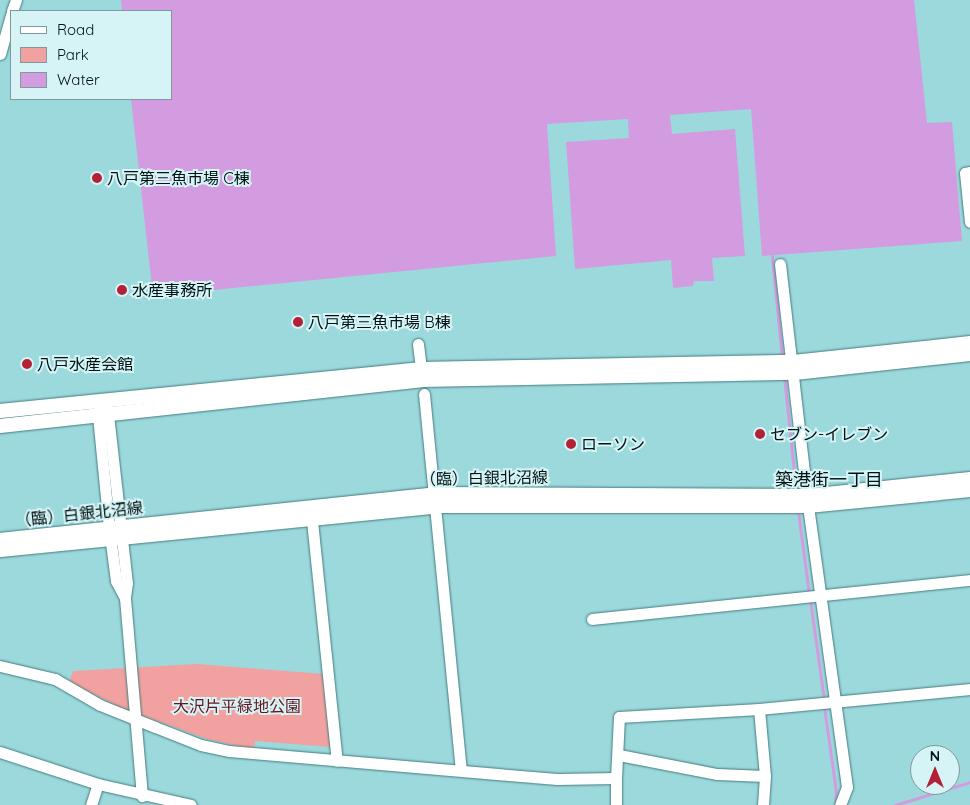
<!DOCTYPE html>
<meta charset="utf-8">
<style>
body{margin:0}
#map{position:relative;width:970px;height:805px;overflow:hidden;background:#9cd9dc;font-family:Quicksand,"Noto Sans JP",sans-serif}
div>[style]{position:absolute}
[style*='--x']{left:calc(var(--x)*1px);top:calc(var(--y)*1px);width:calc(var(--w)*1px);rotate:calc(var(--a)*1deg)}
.green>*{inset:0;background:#f2a1a1}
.water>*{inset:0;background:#d39ce0}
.stream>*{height:3px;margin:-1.5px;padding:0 1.5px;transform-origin:1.5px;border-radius:1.5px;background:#d39ce0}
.roads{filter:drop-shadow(0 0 1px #427c7f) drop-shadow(0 0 1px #427c7f)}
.minor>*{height:11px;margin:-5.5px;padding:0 5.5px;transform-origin:5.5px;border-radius:5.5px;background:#fff}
.tertiary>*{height:14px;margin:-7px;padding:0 7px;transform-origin:7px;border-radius:7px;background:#fff}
.dots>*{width:14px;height:14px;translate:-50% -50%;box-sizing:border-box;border:2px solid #d6f3f5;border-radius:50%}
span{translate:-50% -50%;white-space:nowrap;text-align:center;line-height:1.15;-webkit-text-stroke:4px #d6f3f5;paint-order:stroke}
.poi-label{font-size:16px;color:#001213}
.left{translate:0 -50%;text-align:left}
.street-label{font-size:16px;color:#001213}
.park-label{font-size:16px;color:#64141d}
.neighbourhood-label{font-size:18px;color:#001213}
.legend{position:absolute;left:10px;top:10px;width:162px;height:90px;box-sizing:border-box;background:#d6f3f5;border:1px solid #80999b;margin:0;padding:6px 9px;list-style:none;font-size:15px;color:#001213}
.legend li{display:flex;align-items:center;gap:10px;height:25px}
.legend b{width:25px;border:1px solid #80999b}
.north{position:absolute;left:910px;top:745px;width:50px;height:50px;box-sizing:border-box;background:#d6f3f5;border:1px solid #80999b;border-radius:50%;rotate:0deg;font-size:14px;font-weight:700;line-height:20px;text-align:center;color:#001213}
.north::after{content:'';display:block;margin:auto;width:18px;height:22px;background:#b32136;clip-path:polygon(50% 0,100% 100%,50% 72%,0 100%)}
</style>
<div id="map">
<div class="green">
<i style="clip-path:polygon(197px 664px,324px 674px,330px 747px,255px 741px,254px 750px,207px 739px,121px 708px,69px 682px,73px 671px)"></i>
</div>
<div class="water">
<i style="clip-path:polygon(121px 0,914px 0,927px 123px,952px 122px,962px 241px,762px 256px,751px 109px,670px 115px,672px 134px,735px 129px,745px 256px,712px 258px,714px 281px,694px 281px,693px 286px,673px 288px,671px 260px,575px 269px,566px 142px,629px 138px,628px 119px,547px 124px,556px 256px,153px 296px,131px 99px,171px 99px,171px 11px,122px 11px)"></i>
</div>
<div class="stream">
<i style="--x:772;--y:256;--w:102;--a:84.4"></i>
<i style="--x:784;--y:377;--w:116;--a:84"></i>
<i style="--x:798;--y:511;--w:84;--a:82.5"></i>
<i style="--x:810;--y:600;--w:101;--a:82"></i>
<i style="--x:824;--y:707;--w:85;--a:81.9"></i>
<i style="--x:836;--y:791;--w:13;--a:94"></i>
<i style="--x:895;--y:805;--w:78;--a:-17"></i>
</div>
<div class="roads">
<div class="minor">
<i style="--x:12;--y:11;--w:12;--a:-70"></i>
<i style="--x:0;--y:54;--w:41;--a:-74.2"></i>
<i style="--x:970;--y:172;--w:5;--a:169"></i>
<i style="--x:965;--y:173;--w:49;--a:84.2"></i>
<i style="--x:780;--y:264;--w:244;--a:83.4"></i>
<i style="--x:808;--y:506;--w:284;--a:82.1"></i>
<i style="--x:847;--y:787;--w:19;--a:111"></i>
<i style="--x:418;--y:344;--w:17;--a:83"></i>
<i style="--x:424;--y:394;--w:376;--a:84.4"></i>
<i style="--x:101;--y:401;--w:15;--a:62"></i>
<i style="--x:108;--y:414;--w:170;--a:83.6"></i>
<i style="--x:127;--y:583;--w:15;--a:98"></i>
<i style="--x:125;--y:598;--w:19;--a:-118"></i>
<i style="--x:116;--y:581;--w:53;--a:-97.5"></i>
<i style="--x:109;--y:528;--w:114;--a:-95.6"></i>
<i style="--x:98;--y:415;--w:14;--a:-78"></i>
<i style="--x:311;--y:511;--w:251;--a:84.1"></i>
<i style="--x:125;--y:598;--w:199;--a:85.1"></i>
<i style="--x:592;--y:619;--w:380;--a:-5.9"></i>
<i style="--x:0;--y:666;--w:57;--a:13.3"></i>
<i style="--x:55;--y:679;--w:52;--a:30"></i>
<i style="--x:100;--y:705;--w:59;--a:21.8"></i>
<i style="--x:155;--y:727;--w:49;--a:21.4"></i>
<i style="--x:201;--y:745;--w:29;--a:12"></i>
<i style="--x:229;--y:751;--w:329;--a:4.9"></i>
<i style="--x:557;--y:779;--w:59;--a:-1"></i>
<i style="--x:616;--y:778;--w:61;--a:-87.2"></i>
<i style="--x:619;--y:717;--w:140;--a:-3.3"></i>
<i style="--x:759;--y:709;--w:212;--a:-5.4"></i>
<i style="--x:759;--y:709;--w:67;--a:84.9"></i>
<i style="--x:765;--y:776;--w:29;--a:94"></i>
<i style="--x:0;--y:752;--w:103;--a:18.1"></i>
<i style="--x:98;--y:784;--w:95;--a:12.7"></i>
<i style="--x:619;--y:755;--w:100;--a:11"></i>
<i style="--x:717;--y:774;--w:48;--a:2.4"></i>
<i style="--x:91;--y:805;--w:22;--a:-72"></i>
<i style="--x:616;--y:805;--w:27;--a:-90"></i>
</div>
<div class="tertiary">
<i style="--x:0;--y:411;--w:422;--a:-5.7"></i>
<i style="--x:420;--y:369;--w:373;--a:-1.1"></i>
<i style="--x:793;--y:362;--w:178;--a:-6.1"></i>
<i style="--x:0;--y:426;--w:424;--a:-6.2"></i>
<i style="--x:422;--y:380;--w:373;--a:-1.1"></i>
<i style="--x:795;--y:373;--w:176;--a:-6.2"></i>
<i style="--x:0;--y:540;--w:438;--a:-6"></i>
<i style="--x:436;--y:494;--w:371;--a:0.3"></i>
<i style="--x:807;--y:496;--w:164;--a:-6"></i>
<i style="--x:0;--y:550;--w:439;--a:-5.7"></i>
<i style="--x:437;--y:506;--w:371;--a:0"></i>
<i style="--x:808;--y:506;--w:163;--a:-5.6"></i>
</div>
</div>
<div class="dots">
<i style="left:97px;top:178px;background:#b32136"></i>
<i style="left:122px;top:290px;background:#b32136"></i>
<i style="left:298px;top:322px;background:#b32136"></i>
<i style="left:27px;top:364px;background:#b32136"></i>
<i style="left:760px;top:434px;background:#b32136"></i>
<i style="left:571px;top:444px;background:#b32136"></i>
</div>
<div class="poi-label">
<span class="left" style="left:107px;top:178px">八戸第三魚市場 C棟</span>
<span class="left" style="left:132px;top:290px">水産事務所</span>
<span class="left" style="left:308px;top:322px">八戸第三魚市場 B棟</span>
<span class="left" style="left:37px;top:364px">八戸水産会館</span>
<span class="left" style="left:770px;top:434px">セブン-イレブン</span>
<span class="left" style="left:581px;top:444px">ローソン</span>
</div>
<div class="street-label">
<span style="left:484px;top:478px;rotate:-1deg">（臨）白銀北沼線</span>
<span style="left:79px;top:514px;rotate:-6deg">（臨）白銀北沼線</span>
</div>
<div class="park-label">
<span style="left:237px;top:706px">大沢片平緑地公園</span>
</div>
<div class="neighbourhood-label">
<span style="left:829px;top:480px">築港街一丁目</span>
</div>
<ul class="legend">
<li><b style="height:6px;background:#fff"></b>Road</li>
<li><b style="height:14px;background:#f2a1a1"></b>Park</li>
<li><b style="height:14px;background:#d39ce0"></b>Water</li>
</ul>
<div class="north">N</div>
</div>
